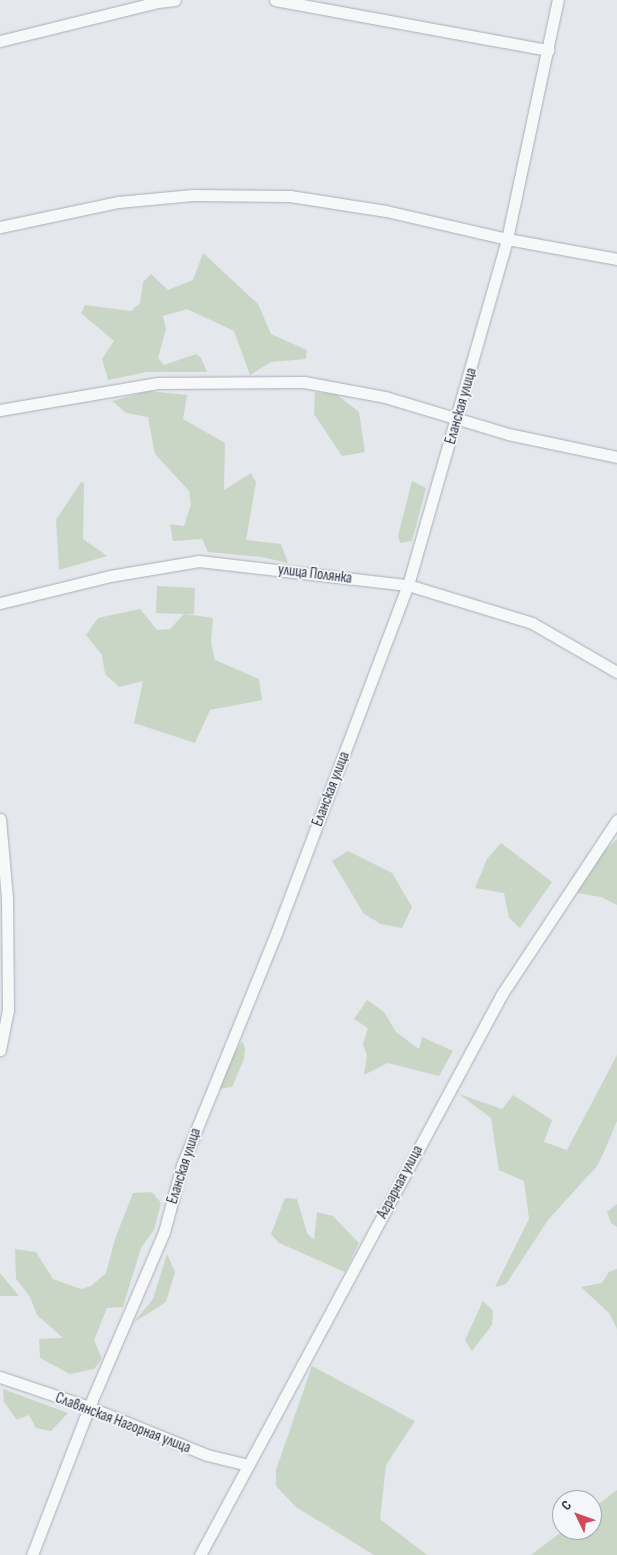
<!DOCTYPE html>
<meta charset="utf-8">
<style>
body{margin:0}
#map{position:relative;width:617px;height:1555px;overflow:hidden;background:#e4e7ec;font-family:"Sofia Sans Condensed",sans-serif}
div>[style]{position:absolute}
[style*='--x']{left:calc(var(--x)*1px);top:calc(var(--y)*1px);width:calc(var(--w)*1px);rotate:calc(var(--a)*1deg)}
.green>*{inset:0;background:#c9d6c5}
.roads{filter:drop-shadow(0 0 1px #a9aeb7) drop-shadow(0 0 1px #a9aeb7)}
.minor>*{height:11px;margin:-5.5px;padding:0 5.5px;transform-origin:5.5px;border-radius:5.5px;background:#f7f8fa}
span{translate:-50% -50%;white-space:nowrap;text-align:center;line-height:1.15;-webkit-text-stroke:4px #f4f6f9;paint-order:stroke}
.street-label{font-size:15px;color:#2b3445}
.north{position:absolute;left:552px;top:1490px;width:50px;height:50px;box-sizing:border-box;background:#f4f6f9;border:1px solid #a4a8b1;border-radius:50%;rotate:312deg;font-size:14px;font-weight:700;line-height:20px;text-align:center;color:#2b3445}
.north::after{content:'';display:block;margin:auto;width:18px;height:22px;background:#d1495b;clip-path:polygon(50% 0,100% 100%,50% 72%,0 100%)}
</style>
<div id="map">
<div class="green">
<i style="clip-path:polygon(203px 253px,258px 304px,271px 334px,307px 350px,306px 359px,271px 362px,250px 375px,234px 331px,187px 309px,163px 316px,166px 329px,158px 358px,164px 365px,196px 354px,201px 358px,207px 372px,147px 372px,108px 380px,102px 359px,114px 341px,81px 313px,85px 305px,131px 311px,140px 303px,143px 282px,151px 274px,168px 290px,193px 280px)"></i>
<i style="clip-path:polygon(149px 391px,187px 395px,183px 419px,225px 443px,224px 490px,251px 473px,256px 482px,246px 540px,281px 544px,288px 563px,262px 557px,208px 552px,202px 539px,173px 541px,170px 524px,184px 526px,191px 504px,189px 491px,155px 454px,148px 417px,126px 413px,112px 401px)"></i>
<i style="clip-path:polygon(315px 392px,336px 394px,359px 412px,365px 452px,342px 456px,314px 414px)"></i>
<i style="clip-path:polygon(412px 481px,426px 488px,412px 541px,400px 543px,398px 536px)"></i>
<i style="clip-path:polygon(81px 482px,84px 483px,83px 539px,107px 556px,59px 570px,56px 520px)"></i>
<i style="clip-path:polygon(157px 586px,195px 588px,194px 614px,185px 614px,213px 618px,211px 642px,215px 660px,259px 679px,262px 700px,210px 710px,195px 743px,134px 723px,143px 681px,119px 687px,105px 674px,102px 655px,86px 635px,98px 618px,140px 609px,157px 630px,170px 629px,184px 614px,156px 613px)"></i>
<i style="clip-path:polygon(617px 839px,617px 905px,601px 897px,577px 893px,584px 871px)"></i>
<i style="clip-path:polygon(501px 843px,552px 882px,520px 928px,509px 918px,504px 893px,475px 888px,487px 859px)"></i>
<i style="clip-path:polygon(348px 851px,392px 873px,412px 907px,402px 928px,381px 924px,364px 914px,332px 861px)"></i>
<i style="clip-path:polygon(367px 1000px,384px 1012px,396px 1032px,419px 1049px,422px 1037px,453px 1051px,439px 1076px,388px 1063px,364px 1075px,367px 1056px,363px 1044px,368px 1028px,354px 1019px)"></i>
<i style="clip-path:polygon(242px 1041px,245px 1048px,244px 1059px,232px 1087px,219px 1089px,226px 1066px)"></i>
<i style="clip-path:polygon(617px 1055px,617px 1121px,604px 1152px,597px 1166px,548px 1220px,506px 1284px,495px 1287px,529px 1219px,524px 1181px,499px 1170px,491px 1118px,459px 1094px,502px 1109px,513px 1095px,552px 1120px,544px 1142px,567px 1150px)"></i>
<i style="clip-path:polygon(152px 1192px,161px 1203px,154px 1230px,141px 1248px,123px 1307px,107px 1308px,94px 1340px,102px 1359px,94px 1369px,70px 1374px,40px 1358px,39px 1339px,63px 1338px,37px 1315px,30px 1297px,16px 1279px,15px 1249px,36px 1252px,53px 1279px,81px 1289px,91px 1286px,106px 1273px,115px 1239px,133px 1193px)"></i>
<i style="clip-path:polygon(285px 1198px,297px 1199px,307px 1233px,314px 1240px,317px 1212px,333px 1216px,359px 1243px,345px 1272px,279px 1243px,271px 1234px)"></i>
<i style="clip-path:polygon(617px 1204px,617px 1227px,611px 1223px,607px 1212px)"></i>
<i style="clip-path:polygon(167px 1254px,175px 1272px,166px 1302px,133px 1323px,153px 1299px)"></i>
<i style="clip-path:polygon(617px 1269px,617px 1329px,609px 1313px,581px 1287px,602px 1283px,609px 1272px)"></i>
<i style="clip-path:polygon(0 1273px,19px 1296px,0 1296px)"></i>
<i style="clip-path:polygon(483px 1301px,493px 1311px,492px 1325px,472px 1351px,465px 1340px)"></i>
<i style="clip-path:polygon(312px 1366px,415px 1421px,386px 1465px,380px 1519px,427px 1555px,374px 1555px,296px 1507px,276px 1486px,276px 1470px)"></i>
<i style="clip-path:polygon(3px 1389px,68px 1413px,51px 1431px,36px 1428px,29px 1415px,17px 1420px,4px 1402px)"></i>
<i style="clip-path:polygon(617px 1490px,617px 1555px,531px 1555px,564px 1530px,592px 1530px,592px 1509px)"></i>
</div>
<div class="roads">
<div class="minor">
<i style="--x:275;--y:0;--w:278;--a:10.4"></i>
<i style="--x:0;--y:41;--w:163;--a:-13.9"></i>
<i style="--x:158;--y:2;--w:17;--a:-7"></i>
<i style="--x:0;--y:227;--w:121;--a:-12"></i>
<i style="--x:118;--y:202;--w:75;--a:-5.3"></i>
<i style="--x:193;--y:195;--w:97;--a:0.6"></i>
<i style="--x:290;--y:196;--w:97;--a:8.9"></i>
<i style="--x:386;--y:211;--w:124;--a:13"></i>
<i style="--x:507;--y:239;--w:112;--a:10.3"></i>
<i style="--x:0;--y:410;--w:160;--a:-9.7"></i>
<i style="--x:158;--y:383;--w:146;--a:-0.4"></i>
<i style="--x:304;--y:382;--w:82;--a:10.5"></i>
<i style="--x:385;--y:397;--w:128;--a:16.7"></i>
<i style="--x:508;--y:434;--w:111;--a:11.9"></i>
<i style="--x:0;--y:603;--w:113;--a:-13.8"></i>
<i style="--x:110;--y:576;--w:90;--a:-9.6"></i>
<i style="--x:199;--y:561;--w:210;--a:6.6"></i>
<i style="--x:408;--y:585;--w:130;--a:17"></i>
<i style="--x:532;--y:623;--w:98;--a:30"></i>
<i style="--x:0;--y:819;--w:78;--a:84.9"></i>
<i style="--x:7;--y:897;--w:113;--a:89.5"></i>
<i style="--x:8;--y:1010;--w:41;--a:101.3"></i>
<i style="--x:0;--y:1377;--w:94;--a:18.6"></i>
<i style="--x:89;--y:1407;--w:127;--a:22.1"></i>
<i style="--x:207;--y:1455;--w:42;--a:13.7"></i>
<i style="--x:32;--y:1555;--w:159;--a:-68.9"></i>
<i style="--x:89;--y:1407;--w:190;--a:-66.8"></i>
<i style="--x:164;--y:1232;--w:69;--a:-75"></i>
<i style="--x:182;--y:1165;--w:253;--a:-67.9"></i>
<i style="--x:277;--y:931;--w:370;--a:-69.3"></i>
<i style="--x:408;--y:585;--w:360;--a:-74"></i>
<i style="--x:507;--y:239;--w:244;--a:-78"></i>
<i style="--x:200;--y:1555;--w:637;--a:-61.71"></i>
<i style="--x:502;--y:994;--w:209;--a:-56.5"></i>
</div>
</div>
<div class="street-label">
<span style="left:461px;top:406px;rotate:-74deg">Еланская улица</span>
<span style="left:315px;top:574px;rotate:7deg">улица Полянка</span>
<span style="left:331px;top:789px;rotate:-69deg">Еланская улица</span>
<span style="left:184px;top:1166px;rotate:-72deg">Еланская улица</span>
<span style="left:400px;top:1182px;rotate:-62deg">Аграрная улица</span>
<span style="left:123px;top:1423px;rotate:21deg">Славянская Нагорная улица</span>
</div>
<div class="north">С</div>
</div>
